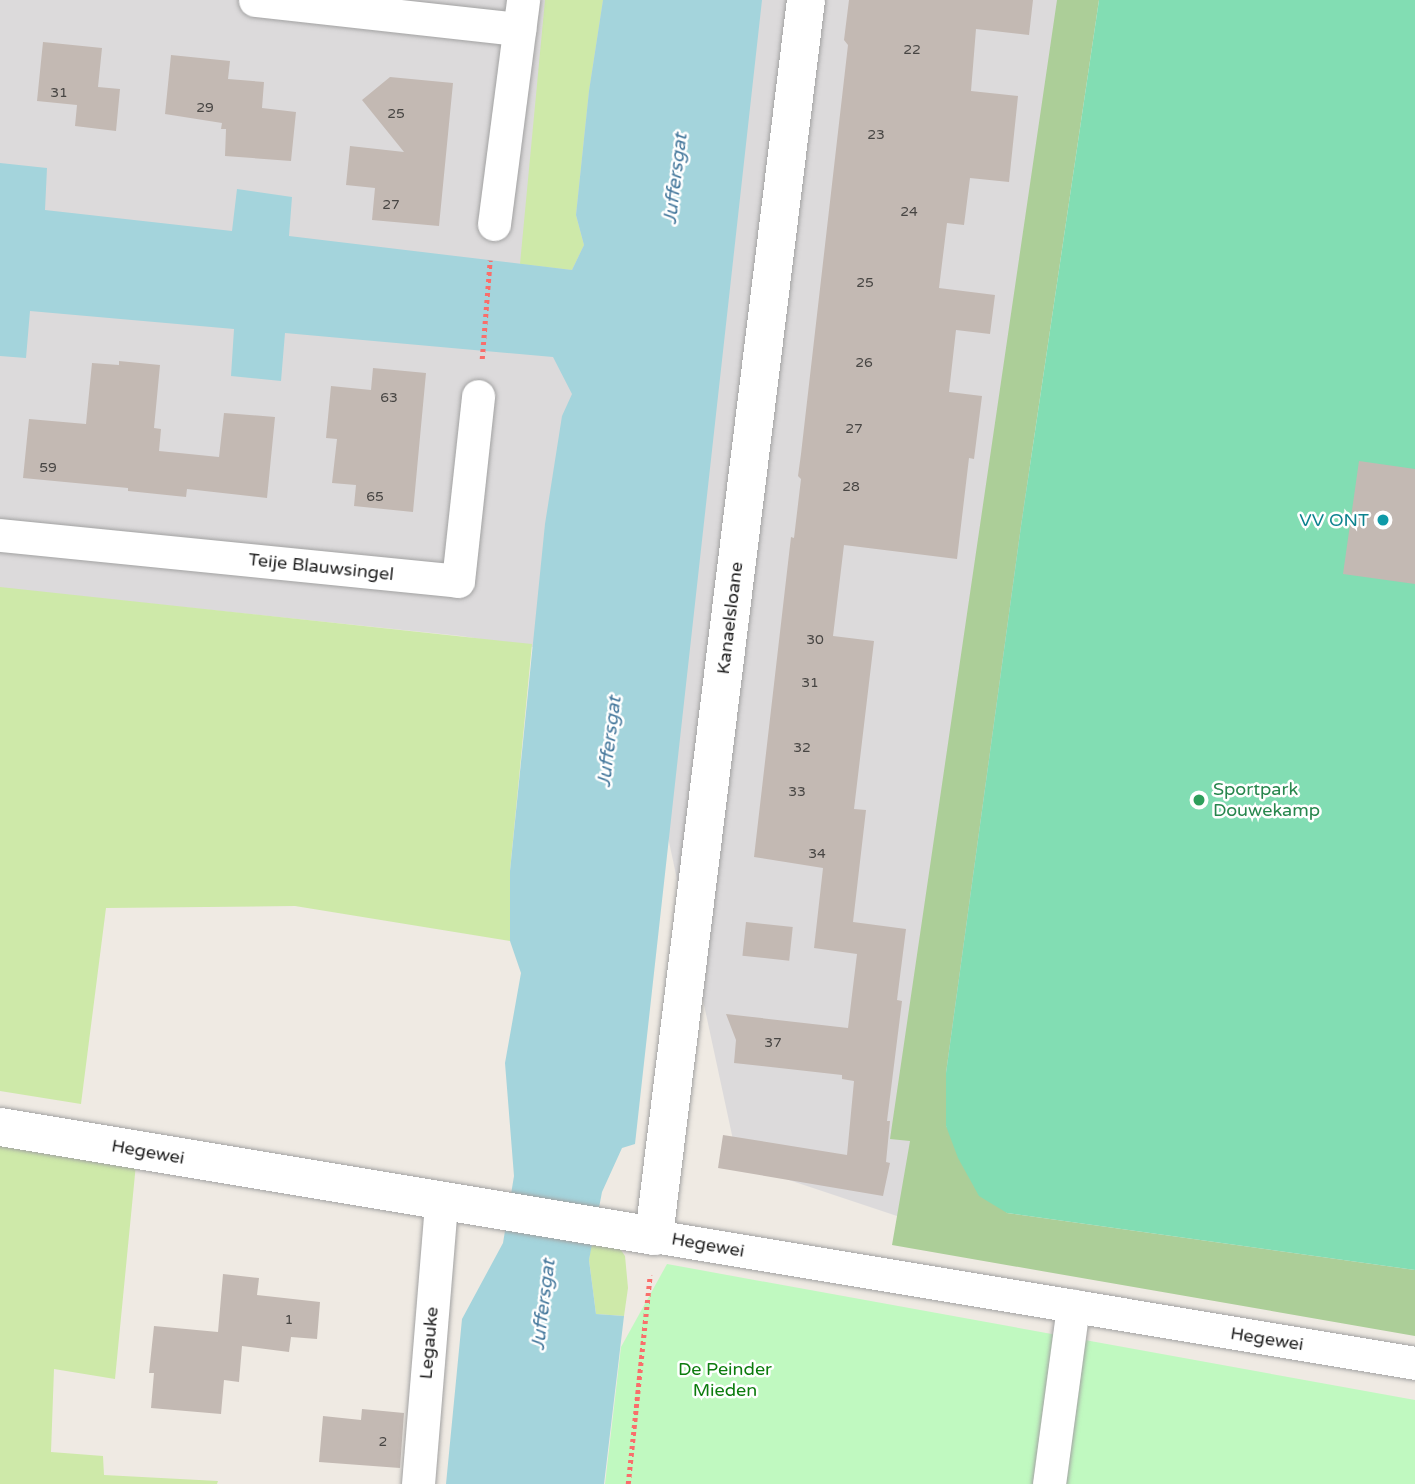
<!DOCTYPE html>
<style>
body{margin:0}
#map{position:relative;width:1415px;height:1484px;overflow:hidden;background:#efeae3;font-family:"Varela Round",sans-serif}
div>[style]{position:absolute}
[style*='--x']{left:calc(var(--x)*1px);top:calc(var(--y)*1px);width:calc(var(--w)*1px);rotate:calc(var(--a)*1deg)}
.residential>*{inset:0;background:#dcdadb}
.grass>*{inset:0;background:#cee9a9}
.forest>*{inset:0;background:#acce98}
.park>*{inset:0;background:#c0f9c0}
.pitch>*{inset:0;background:#82ddb3}
.water>*{inset:0;background:#a4d4dc}
.building>*{inset:0;background:#c3b9b3;transform-origin:0 0}
.path>*{height:4.5px;margin-top:-2.25px;transform-origin:0;background:repeating-linear-gradient(90deg,#f96e6b 0 3.5px,transparent 0 7px)}
.roads{filter:drop-shadow(0 0 2px #a2a2a2) drop-shadow(0 0 2px #a2a2a2)}
.minor>*{height:33px;margin:-16.5px;padding:0 16.5px;transform-origin:16.5px;border-radius:16.5px;background:#fff}
.tertiary>*{height:38px;margin:-19px;padding:0 19px;transform-origin:19px;border-radius:19px;background:#fff}
.dots>*{width:19px;height:19px;translate:-50% -50%;box-sizing:border-box;border:4px solid #fff;border-radius:50%}
span{translate:-50% -50%;white-space:nowrap;text-align:center;line-height:1.15;-webkit-text-stroke:5px #fff;paint-order:stroke}
.number-label{font-size:14px;color:#474543}
.number-label span{-webkit-text-stroke-width:0}
.culture-label{font-size:18px;color:#0d838f}
.right{translate:-100% -50%;text-align:right}
.street-label{font-size:18px;color:#1e1e1e}
.leisure-label{font-size:18px;color:#27864d}
.left{translate:0 -50%;text-align:left}
.park-label{font-size:18px;color:#0c7b0d}
.water-label{font-size:19px;color:#45789c;font-style:italic}
</style>
<div id="map">
<div class="residential">
<i style="clip-path:polygon(0 0,1087px 0,936px 1229px,738px 1163px,657px 786px,578px 654px,461px 636px,0 588px)"></i>
</div>
<div class="grass">
<i style="clip-path:polygon(545px 0,603px 0,589px 91px,576px 215px,584px 245px,572px 270px,520px 264px)"></i>
<i style="clip-path:polygon(0 587px,532px 644px,510px 871px,510px 941px,295px 906px,106px 908px,81px 1104px,0 1091px)"></i>
<i style="clip-path:polygon(0 1142px,136px 1164px,115px 1379px,54px 1369px,51px 1452px,103px 1456px,104px 1475px,218px 1481px,217px 1484px,0 1484px)"></i>
<i style="clip-path:polygon(615px 1241px,625px 1256px,628px 1288px,624px 1316px,596px 1314px,589px 1260px,591px 1246px)"></i>
</div>
<div class="forest">
<i style="clip-path:polygon(1057px 0,1099px 0,1021px 526px,946px 1073px,946px 1126px,1007px 1213px,1415px 1270px,1415px 1336px,892px 1245px,910px 1141px,890px 1139px)"></i>
</div>
<div class="park">
<i style="clip-path:polygon(667px 1264px,1415px 1400px,1415px 1484px,605px 1484px,621px 1347px)"></i>
</div>
<div class="pitch">
<i style="clip-path:polygon(1099px 0,1415px 0,1415px 1270px,1007px 1213px,979px 1196px,958px 1158px,946px 1126px,946px 1073px,1021px 526px)"></i>
</div>
<div class="water">
<i style="clip-path:polygon(603px 0,762px 0,635px 1144px,622px 1148px,602px 1192px,589px 1260px,596px 1314px,624px 1316px,604px 1484px,446px 1484px,462px 1319px,503px 1243px,514px 1176px,505px 1063px,521px 973px,510px 941px,510px 871px,545px 524px,562px 416px,572px 394px,553px 357px,285px 333px,281px 381px,231px 376px,234px 329px,30px 311px,26px 358px,0 356px,0 163px,47px 168px,45px 210px,232px 231px,237px 189px,292px 197px,289px 236px,572px 270px,584px 245px,576px 215px,589px 91px)"></i>
</div>
<div class="building">
<i style="clip-path:polygon(849px 0,1033px 0,1029px 35px,976px 29px,971px 91px,1018px 96px,1009px 182px,970px 178px,964px 225px,947px 223px,939px 288px,995px 295px,990px 334px,956px 330px,949px 392px,982px 396px,974px 459px,969px 458px,957px 559px,844px 545px,833px 636px,874px 641px,854px 809px,866px 810px,853px 922px,906px 929px,897px 1000px,902px 1001px,887px 1121px,890px 1121px,886px 1162px,890px 1163px,883px 1196px,718px 1168px,723px 1135px,847px 1155px,854px 1081px,842px 1079px,842px 1075px,734px 1063px,736px 1040px,726px 1014px,848px 1028px,857px 954px,814px 948px,823px 868px,754px 857px,791px 537px,794px 538px,801px 479px,798px 476px,801px 454px,848px 45px,844px 40px)"></i>
<i style="clip-path:polygon(43px 42px,102px 48px,98px 87px,120px 89px,116px 131px,75px 126px,77px 105px,37px 101px)"></i>
<i style="clip-path:polygon(171px 55px,230px 61px,228px 79px,264px 82px,262px 108px,296px 112px,291px 161px,225px 156px,226px 129px,221px 129px,222px 123px,165px 114px)"></i>
<i style="clip-path:polygon(390px 77px,453px 83px,439px 226px,372px 220px,375px 188px,346px 185px,350px 146px,404px 152px,362px 100px)"></i>
<i style="clip-path:polygon(119px 361px,160px 365px,154px 428px,161px 429px,159px 451px,219px 457px,224px 413px,275px 417px,267px 498px,187px 489px,186px 497px,128px 491px,128px 488px,23px 478px,29px 419px,86px 424px,92px 363px,119px 365px)"></i>
<i style="clip-path:polygon(373px 368px,426px 373px,413px 512px,354px 506px,356px 485px,332px 483px,337px 439px,326px 438px,331px 386px,371px 390px)"></i>
<i style="clip-path:polygon(1359px 461px,1415px 469px,1415px 584px,1343px 574px)"></i>
<i style="left:746px;top:922px;width:47px;height:34px;rotate:6deg"></i>
<i style="clip-path:polygon(223px 1274px,259px 1278px,257px 1295px,320px 1302px,317px 1339px,291px 1337px,289px 1352px,242px 1346px,239px 1382px,224px 1380px,221px 1414px,151px 1408px,154px 1373px,149px 1373px,154px 1326px,218px 1332px)"></i>
<i style="clip-path:polygon(362px 1409px,404px 1413px,400px 1468px,319px 1462px,323px 1416px,361px 1420px)"></i>
</div>
<div class="path">
<i style="--x:482;--y:359;--w:99;--a:-85.4"></i>
<i style="--x:628;--y:1484;--w:210;--a:-84"></i>
</div>
<div class="roads">
<div class="minor">
<i style="--x:255;--y:0;--w:266;--a:6.3"></i>
<i style="--x:494;--y:224;--w:226;--a:-82.6"></i>
<i style="--x:0;--y:535;--w:460;--a:5.7"></i>
<i style="--x:458;--y:581;--w:186;--a:-83.8"></i>
<i style="--x:654;--y:1236;--w:772;--a:9.47"></i>
<i style="--x:418;--y:1484;--w:283;--a:-85.3"></i>
<i style="--x:1049;--y:1484;--w:180;--a:-82.3"></i>
</div>
<div class="tertiary">
<i style="--x:0;--y:1127;--w:663;--a:9.46"></i>
<i style="--x:654;--y:1236;--w:1245;--a:-82.99"></i>
</div>
</div>
<div class="dots">
<i style="left:1383px;top:520px;background:#0f9aa8"></i>
<i style="left:1199px;top:800px;background:#2e9e5b"></i>
</div>
<div class="number-label">
<span style="left:912px;top:50px">22</span>
<span style="left:59px;top:93px">31</span>
<span style="left:205px;top:108px">29</span>
<span style="left:396px;top:114px">25</span>
<span style="left:876px;top:135px">23</span>
<span style="left:391px;top:205px">27</span>
<span style="left:909px;top:212px">24</span>
<span style="left:865px;top:283px">25</span>
<span style="left:864px;top:363px">26</span>
<span style="left:389px;top:398px">63</span>
<span style="left:854px;top:429px">27</span>
<span style="left:48px;top:468px">59</span>
<span style="left:851px;top:487px">28</span>
<span style="left:375px;top:497px">65</span>
<span style="left:815px;top:640px">30</span>
<span style="left:810px;top:683px">31</span>
<span style="left:802px;top:748px">32</span>
<span style="left:797px;top:792px">33</span>
<span style="left:817px;top:854px">34</span>
<span style="left:773px;top:1043px">37</span>
<span style="left:289px;top:1320px">1</span>
<span style="left:383px;top:1442px">2</span>
</div>
<div class="culture-label">
<span class="right" style="left:1369px;top:520px">VV ONT</span>
</div>
<div class="street-label">
<span style="left:321px;top:567px;rotate:6deg">Teije Blauwsingel</span>
<span style="left:730px;top:618px;rotate:-83deg">Kanaelsloane</span>
<span style="left:148px;top:1152px;rotate:10deg">Hegewei</span>
<span style="left:708px;top:1245px;rotate:10deg">Hegewei</span>
<span style="left:1267px;top:1339px;rotate:9deg">Hegewei</span>
<span style="left:429px;top:1343px;rotate:-85deg">Legauke</span>
</div>
<div class="leisure-label">
<span class="left" style="left:1213px;top:800px">Sportpark<br>Douwekamp</span>
</div>
<div class="park-label">
<span style="left:725px;top:1380px">De Peinder<br>Mieden</span>
</div>
<div class="water-label">
<span style="left:676px;top:179px;rotate:-83deg">Juffersgat</span>
<span style="left:610px;top:742px;rotate:-83deg">Juffersgat</span>
<span style="left:544px;top:1305px;rotate:-83deg">Juffersgat</span>
</div>
</div>
